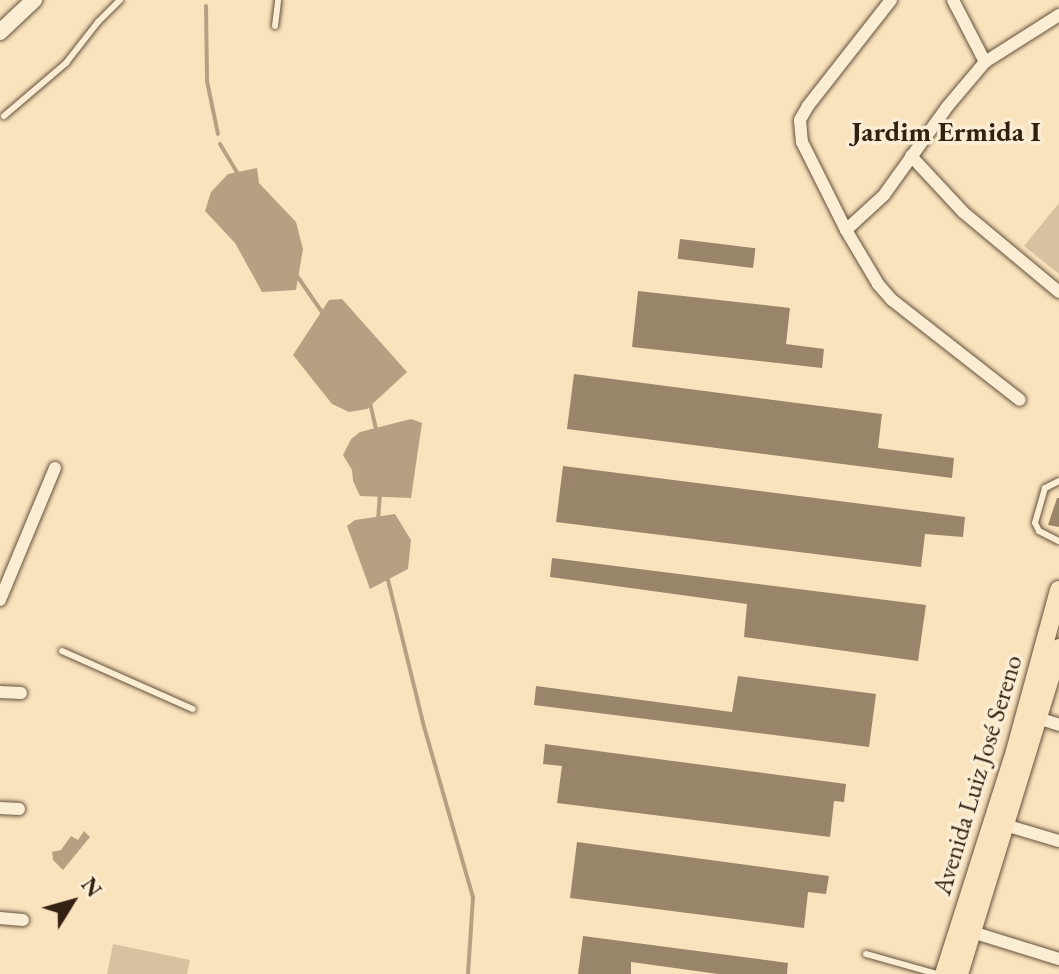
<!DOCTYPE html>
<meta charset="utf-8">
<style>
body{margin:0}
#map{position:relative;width:1059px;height:974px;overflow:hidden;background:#f9e3bd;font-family:"EB Garamond",serif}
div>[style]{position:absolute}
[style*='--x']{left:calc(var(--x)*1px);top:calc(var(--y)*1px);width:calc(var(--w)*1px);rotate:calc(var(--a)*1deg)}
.green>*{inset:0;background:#d7c2a0}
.water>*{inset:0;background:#b5a182}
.stream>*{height:4px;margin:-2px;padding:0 2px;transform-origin:2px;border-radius:2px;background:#b5a182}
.building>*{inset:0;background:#99856a;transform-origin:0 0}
.roads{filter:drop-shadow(0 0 2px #64513b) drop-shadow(0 0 2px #64513b)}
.lane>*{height:6px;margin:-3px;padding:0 3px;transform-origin:3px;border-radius:3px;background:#fbedd4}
.street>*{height:12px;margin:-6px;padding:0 6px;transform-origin:6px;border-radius:6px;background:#fbedd4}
.secondary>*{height:16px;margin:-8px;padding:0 8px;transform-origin:8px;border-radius:8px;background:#fbedd4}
.primary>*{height:18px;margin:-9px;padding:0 9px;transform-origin:9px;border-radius:9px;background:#f9e3bd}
span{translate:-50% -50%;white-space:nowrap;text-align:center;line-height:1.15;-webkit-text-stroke:7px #fbedd4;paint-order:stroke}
.street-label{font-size:26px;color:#322010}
.neighbourhood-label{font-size:28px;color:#322010;font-weight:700}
.north{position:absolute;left:32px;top:862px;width:80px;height:80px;-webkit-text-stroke:6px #fbedd4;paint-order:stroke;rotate:53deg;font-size:22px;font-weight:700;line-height:32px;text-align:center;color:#322010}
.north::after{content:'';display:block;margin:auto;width:28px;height:36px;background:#322010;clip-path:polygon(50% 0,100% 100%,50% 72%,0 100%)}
</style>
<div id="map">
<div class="green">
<i style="clip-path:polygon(1059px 203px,1059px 274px,1024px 246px)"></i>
<i style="clip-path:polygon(113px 944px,190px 960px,187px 974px,107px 974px)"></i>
</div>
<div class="water">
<i style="clip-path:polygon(257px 168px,259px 183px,296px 222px,303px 249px,296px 290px,262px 292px,235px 243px,205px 211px,211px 192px,228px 174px)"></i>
<i style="clip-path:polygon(342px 299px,407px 372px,367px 409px,349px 412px,332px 404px,293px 355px,329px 300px)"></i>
<i style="clip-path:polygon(411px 419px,422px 423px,411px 498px,360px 496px,353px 481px,352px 470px,343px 455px,351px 439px,360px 432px)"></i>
<i style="clip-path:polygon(395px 514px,411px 540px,408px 569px,370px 589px,347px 526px,355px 520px)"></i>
<i style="clip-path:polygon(84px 831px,90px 837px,63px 870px,53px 860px,52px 852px,61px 850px,71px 836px,78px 840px)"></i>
</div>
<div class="stream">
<i style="--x:206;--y:6;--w:75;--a:89.2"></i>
<i style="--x:207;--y:81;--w:54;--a:78.3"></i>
<i style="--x:220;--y:144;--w:37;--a:59"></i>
<i style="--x:295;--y:273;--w:51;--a:55.4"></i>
<i style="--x:370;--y:403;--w:28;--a:77"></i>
<i style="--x:378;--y:521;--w:27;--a:-86"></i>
<i style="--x:387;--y:576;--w:151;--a:76.2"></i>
<i style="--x:423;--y:723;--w:181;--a:74"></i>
<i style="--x:473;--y:897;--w:77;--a:93.7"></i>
</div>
<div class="building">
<i style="left:680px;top:239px;width:76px;height:20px;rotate:7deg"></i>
<i style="clip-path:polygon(638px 291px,790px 308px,786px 344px,824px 349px,822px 368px,632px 347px)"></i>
<i style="clip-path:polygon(574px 374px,882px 414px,878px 448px,954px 458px,952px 478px,567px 429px)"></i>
<i style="clip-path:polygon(563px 466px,965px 517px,963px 537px,925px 534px,921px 567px,556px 522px)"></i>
<i style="clip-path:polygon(1057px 498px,1059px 498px,1059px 527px,1048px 525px)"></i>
<i style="clip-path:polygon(552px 558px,926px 605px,918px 661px,744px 637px,747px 604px,550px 577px)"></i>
<i style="clip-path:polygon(738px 676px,876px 694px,869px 747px,534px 705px,536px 686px,732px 712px)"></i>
<i style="clip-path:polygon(545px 744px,846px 784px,844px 802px,834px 801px,830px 837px,557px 803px,562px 766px,543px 764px)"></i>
<i style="clip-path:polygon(577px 842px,829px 876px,826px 894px,808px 892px,804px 928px,570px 898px)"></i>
<i style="clip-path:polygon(583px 936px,788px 963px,787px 974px,718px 974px,631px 962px,631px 974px,578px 974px)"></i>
</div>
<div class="roads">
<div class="lane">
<i style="--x:275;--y:26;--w:26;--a:-83"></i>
<i style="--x:4;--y:116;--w:82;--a:-40.5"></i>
<i style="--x:66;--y:63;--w:52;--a:-52"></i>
<i style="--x:98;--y:22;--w:31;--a:-45"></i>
<i style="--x:1059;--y:481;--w:16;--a:153"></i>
<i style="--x:1045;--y:488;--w:36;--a:106"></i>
<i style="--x:1035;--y:523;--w:9;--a:63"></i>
<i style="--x:1039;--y:531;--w:22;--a:27"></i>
<i style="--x:62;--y:651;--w:143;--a:23.9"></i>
<i style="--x:866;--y:954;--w:74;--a:15.7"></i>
</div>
<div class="street">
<i style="--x:891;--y:0;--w:135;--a:128.1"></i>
<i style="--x:808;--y:106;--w:16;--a:120"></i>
<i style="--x:800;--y:120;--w:22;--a:85"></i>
<i style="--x:802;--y:142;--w:98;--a:63.4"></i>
<i style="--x:846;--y:230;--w:63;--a:59.3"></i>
<i style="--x:878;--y:284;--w:21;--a:49"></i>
<i style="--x:892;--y:300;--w:162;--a:38"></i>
<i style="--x:953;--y:0;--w:70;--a:62.7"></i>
<i style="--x:911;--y:156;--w:76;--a:47.1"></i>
<i style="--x:963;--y:212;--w:125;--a:39.8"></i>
<i style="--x:846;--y:230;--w:52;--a:-42.6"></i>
<i style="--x:884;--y:195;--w:108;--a:-54.4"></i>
<i style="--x:947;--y:107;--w:59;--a:-49.8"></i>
<i style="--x:985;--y:62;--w:88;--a:-32.4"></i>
<i style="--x:0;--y:600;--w:143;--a:-67.4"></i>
<i style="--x:0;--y:692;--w:21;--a:3"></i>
<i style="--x:1038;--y:718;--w:22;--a:18"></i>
<i style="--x:0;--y:808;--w:19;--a:3"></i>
<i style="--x:1005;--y:825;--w:56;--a:16.5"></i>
<i style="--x:0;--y:918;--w:23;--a:5"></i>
<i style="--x:972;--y:932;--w:91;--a:17.2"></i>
</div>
<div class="secondary">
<i style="--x:0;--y:32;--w:47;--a:-43.3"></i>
</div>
<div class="primary">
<i style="--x:944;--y:974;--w:234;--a:-72.3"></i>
<i style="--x:1015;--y:751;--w:167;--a:-74.7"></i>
<i style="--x:959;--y:974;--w:341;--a:-72.9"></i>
</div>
</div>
<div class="street-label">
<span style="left:978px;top:775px;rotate:-73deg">Avenida Luiz José Sereno</span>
</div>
<div class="neighbourhood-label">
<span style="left:946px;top:131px">Jardim Ermida I</span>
</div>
<div class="north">N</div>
</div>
